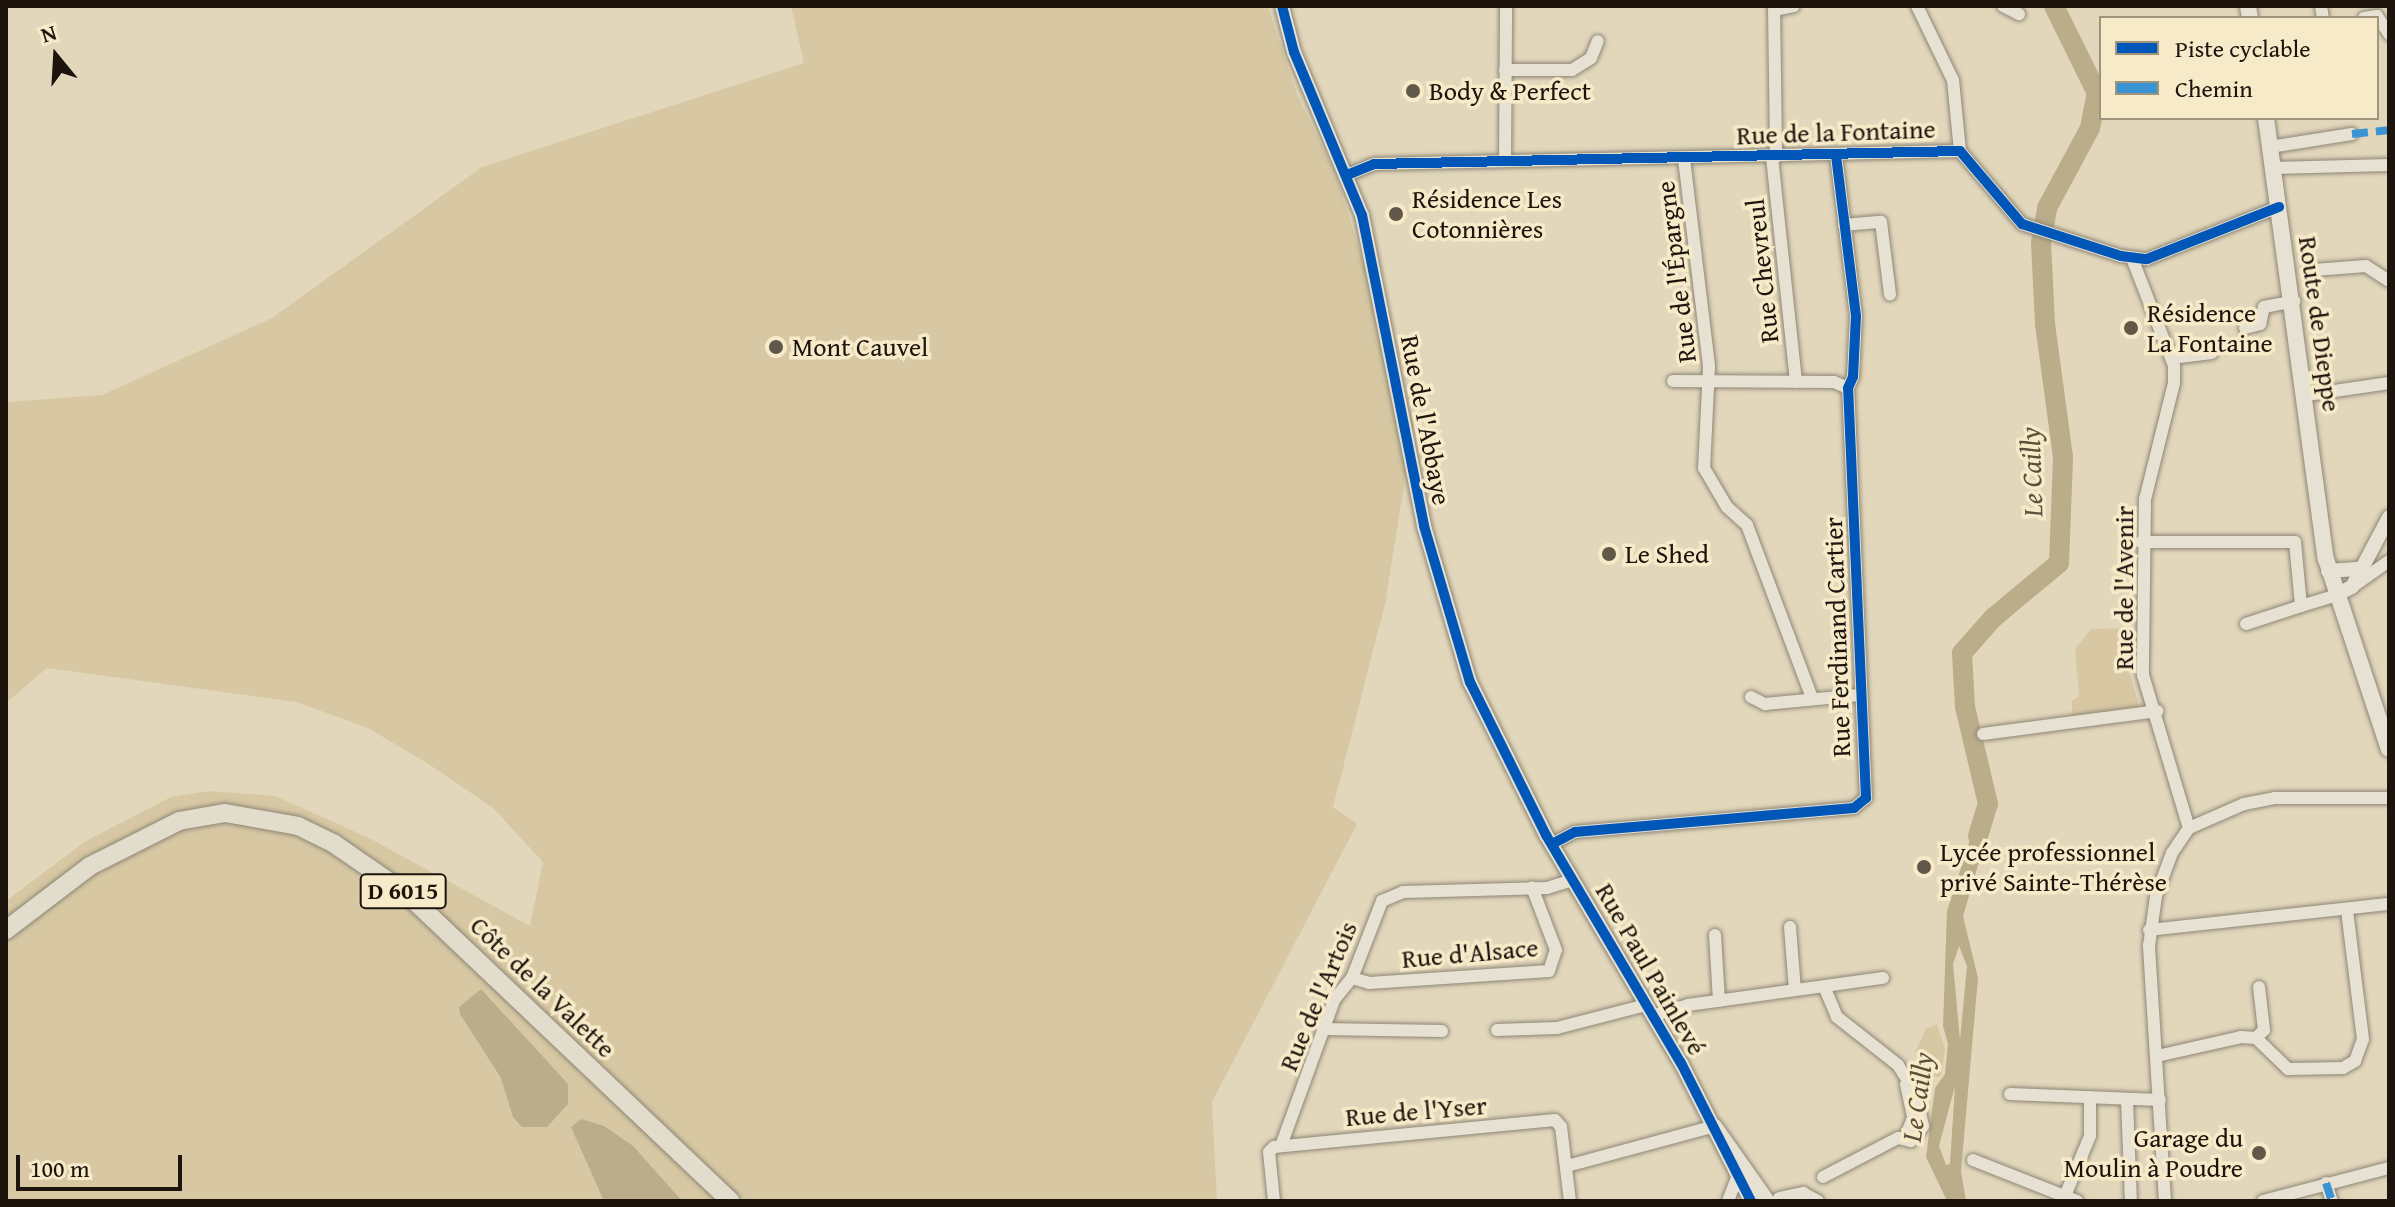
<!DOCTYPE html>
<meta charset="utf-8">
<style>
body{margin:0}
#map{position:relative;width:2395px;height:1207px;overflow:hidden;background:#e2d7bb;font-family:"Gentium Book Plus",serif}
div>[style]{position:absolute}
[style*='--x']{left:calc(var(--x)*1px);top:calc(var(--y)*1px);width:calc(var(--w)*1px);rotate:calc(var(--a)*1deg)}
.green>*{inset:0;background:#d7c8a3}
.water>*{inset:0;background:#bbac8a}
.river>*{height:20px;margin:-10px;padding:0 10px;transform-origin:10px;border-radius:10px;background:#bbac8a}
.minor-tunnel>*{height:12px;margin-top:-6px;transform-origin:0;background:repeating-linear-gradient(90deg,#bbb098 0 12px,transparent 0 18px)}
.roads{filter:drop-shadow(0 0 2px #8d8676) drop-shadow(0 0 2px #8d8676)}
.minor>*{height:12px;margin:-6px;padding:0 6px;transform-origin:6px;border-radius:6px;background:#e7e1d3}
.tertiary>*{height:14px;margin:-7px;padding:0 7px;transform-origin:7px;border-radius:7px;background:#e7e1d3}
.secondary>*{height:16px;margin:-8px;padding:0 8px;transform-origin:8px;border-radius:8px;background:#e7e1d3}
.primary>*{height:18px;margin:-9px;padding:0 9px;transform-origin:9px;border-radius:9px;background:#e2dccc}
.quiet>*{height:8px;margin-top:-4px;transform-origin:0;background:repeating-linear-gradient(90deg,#3a93d2 0 16px,transparent 0 24px)}
.cycleway>*{height:10px;margin:-5px;padding:0 5px;transform-origin:5px;border-radius:5px;background:#0057b8}
.dots>*{width:22px;height:22px;translate:-50% -50%;box-sizing:border-box;border:4px solid #f7eac8;border-radius:50%}
span{translate:-50% -50%;white-space:nowrap;text-align:center;line-height:1.15;-webkit-text-stroke:7px #f7eac8;paint-order:stroke}
.shield-label span{padding:2px 6px;background:#f7eac8;border:2px solid;border-radius:6px;-webkit-text-stroke-width:0}
.shield-label{font-size:24px;color:#1d140d;font-weight:700}
.poi-label{font-size:26px;color:#1d140d}
.left{translate:0 -50%;text-align:left}
.right{translate:-100% -50%;text-align:right}
.street-label{font-size:26px;color:#1d140d}
.water-label{font-size:28px;color:#5c503c;font-style:italic}
.frame{position:absolute;inset:0;border:8px solid #1d140d;pointer-events:none}
.legend{position:absolute;left:2099px;top:16px;width:280px;height:104px;box-sizing:border-box;background:#f7eac8;border:2px solid #a0947d;margin:0;padding:10px 14px;list-style:none;font-size:24px;color:#1d140d}
.legend li{display:flex;align-items:center;gap:16px;height:40px}
.legend b{width:40px;border:2px solid #a0947d}
.north{position:absolute;left:16px;top:16px;width:80px;height:80px;-webkit-text-stroke:6px #f7eac8;paint-order:stroke;rotate:342deg;font-size:22px;font-weight:700;line-height:32px;text-align:center;color:#1d140d}
.north::after{content:'';display:block;margin:auto;width:28px;height:36px;background:#1d140d;clip-path:polygon(50% 0,100% 100%,50% 72%,0 100%)}
.scale{position:absolute;left:16px;top:1155px;width:166px;height:36px;box-sizing:border-box;border:4px solid #1d140d;border-top:0;padding-left:10px;font-size:24px;line-height:28px;white-space:nowrap;color:#1d140d;-webkit-text-stroke:6px #f7eac8;paint-order:stroke}
</style>
<div id="map">
<div class="green">
<i style="clip-path:polygon(791px 6px,1268px 6px,1297px 94px,1336px 175px,1414px 424px,1385px 604px,1333px 807px,1357px 824px,1212px 1102px,1217px 1201px,6px 1201px,6px 901px,86px 841px,171px 797px,209px 791px,275px 796px,369px 838px,530px 926px,543px 862px,493px 808px,430px 765px,368px 728px,296px 702px,47px 668px,6px 703px,6px 402px,102px 395px,272px 318px,482px 167px,804px 63px)"></i>
<i style="clip-path:polygon(2129px 628px,2130px 675px,2140px 709px,2072px 719px,2072px 701px,2079px 696px,2075px 649px,2091px 629px)"></i>
<i style="clip-path:polygon(1937px 1024px,1945px 1049px,1941px 1076px,1932px 1078px,1917px 1061px,1916px 1050px,1926px 1029px)"></i>
</div>
<div class="water">
<i style="clip-path:polygon(evenodd,1994px 811px,1963px 916px,1978px 978px,1961px 1171px,1966px 1201px,1947px 1201px,1926px 1157px,1935px 1088px,1945px 1074px,1948px 1044px,1943px 1026px,1947px 911px,1979px 812px,1994px 811px,1959px 946px,1967px 966px,1960px 1040px,1953px 964px,1959px 946px,1994px 811px,1955px 1086px,1950px 1164px,1946px 1165px,1939px 1146px,1955px 1086px)"></i>
<i style="clip-path:polygon(481px 989px,568px 1084px,568px 1104px,547px 1127px,522px 1127px,513px 1117px,501px 1078px,460px 1014px,459px 1007px)"></i>
<i style="clip-path:polygon(581px 1119px,604px 1126px,633px 1146px,682px 1201px,604px 1201px,571px 1127px)"></i>
</div>
<div class="river">
<i style="--x:1978;--y:836;--w:34;--a:-73"></i>
<i style="--x:1988;--y:804;--w:100;--a:-103.3"></i>
<i style="--x:1965;--y:707;--w:54;--a:-93.2"></i>
<i style="--x:1962;--y:653;--w:47;--a:-48.5"></i>
<i style="--x:1993;--y:618;--w:86;--a:-39.8"></i>
<i style="--x:2059;--y:563;--w:106;--a:-87.8"></i>
<i style="--x:2063;--y:457;--w:134;--a:-97.7"></i>
<i style="--x:2045;--y:324;--w:81;--a:-92.8"></i>
<i style="--x:2041;--y:243;--w:36;--a:-80"></i>
<i style="--x:2047;--y:208;--w:91;--a:-61.7"></i>
<i style="--x:2090;--y:128;--w:36;--a:-79"></i>
<i style="--x:2097;--y:93;--w:97;--a:-116.3"></i>
</div>
<div class="minor-tunnel">
<i style="--x:2301;--y:272;--w:13;--a:-9"></i>
</div>
<div class="roads">
<div class="minor">
<i style="--x:1774;--y:6;--w:151;--a:89.2"></i>
<i style="--x:1917;--y:6;--w:82;--a:64.1"></i>
<i style="--x:1953;--y:80;--w:71;--a:84.4"></i>
<i style="--x:2003;--y:6;--w:18;--a:27"></i>
<i style="--x:2321;--y:6;--w:12;--a:81"></i>
<i style="--x:1774;--y:10;--w:20;--a:-11"></i>
<i style="--x:2364;--y:18;--w:13;--a:-9"></i>
<i style="--x:2377;--y:16;--w:22;--a:56"></i>
<i style="--x:1505;--y:70;--w:67;--a:0"></i>
<i style="--x:1572;--y:70;--w:22;--a:-32"></i>
<i style="--x:1591;--y:58;--w:18;--a:-68"></i>
<i style="--x:2270;--y:147;--w:83;--a:-9"></i>
<i style="--x:1772;--y:157;--w:226;--a:83.9"></i>
<i style="--x:1684;--y:159;--w:209;--a:83.1"></i>
<i style="--x:1709;--y:367;--w:101;--a:92.8"></i>
<i style="--x:1704;--y:468;--w:45;--a:59.5"></i>
<i style="--x:1727;--y:507;--w:27;--a:42"></i>
<i style="--x:1747;--y:525;--w:185;--a:69.4"></i>
<i style="--x:1505;--y:161;--w:155;--a:-89.6"></i>
<i style="--x:2273;--y:168;--w:116;--a:-1.5"></i>
<i style="--x:1347;--y:175;--w:29;--a:-22"></i>
<i style="--x:1374;--y:164;--w:586;--a:-1.27"></i>
<i style="--x:1960;--y:151;--w:96;--a:49.7"></i>
<i style="--x:2022;--y:224;--w:104;--a:17.9"></i>
<i style="--x:2121;--y:256;--w:26;--a:7"></i>
<i style="--x:2147;--y:259;--w:142;--a:-21.5"></i>
<i style="--x:1844;--y:225;--w:37;--a:-5"></i>
<i style="--x:1881;--y:222;--w:73;--a:82.9"></i>
<i style="--x:2132;--y:258;--w:116;--a:68.7"></i>
<i style="--x:2174;--y:366;--w:17;--a:90"></i>
<i style="--x:2174;--y:383;--w:120;--a:104"></i>
<i style="--x:2145;--y:499;--w:176;--a:90.7"></i>
<i style="--x:2143;--y:675;--w:160;--a:73.3"></i>
<i style="--x:2314;--y:270;--w:52;--a:-4.4"></i>
<i style="--x:2366;--y:266;--w:27;--a:33"></i>
<i style="--x:2245;--y:328;--w:16;--a:-15"></i>
<i style="--x:2260;--y:324;--w:17;--a:-77"></i>
<i style="--x:2264;--y:307;--w:31;--a:-11"></i>
<i style="--x:2171;--y:358;--w:41;--a:-7"></i>
<i style="--x:1673;--y:381;--w:161;--a:0.4"></i>
<i style="--x:1834;--y:382;--w:15;--a:23"></i>
<i style="--x:2307;--y:395;--w:83;--a:-8.3"></i>
<i style="--x:2141;--y:542;--w:154;--a:0"></i>
<i style="--x:2295;--y:542;--w:64;--a:84.6"></i>
<i style="--x:2301;--y:606;--w:37;--a:-17"></i>
<i style="--x:2352;--y:587;--w:45;--a:-35.1"></i>
<i style="--x:2246;--y:624;--w:58;--a:-18.1"></i>
<i style="--x:1751;--y:697;--w:16;--a:27"></i>
<i style="--x:1765;--y:704;--w:95;--a:-5.4"></i>
<i style="--x:1983;--y:734;--w:176;--a:-7.5"></i>
<i style="--x:1552;--y:844;--w:26;--a:-28"></i>
<i style="--x:1575;--y:832;--w:280;--a:-4.9"></i>
<i style="--x:1854;--y:808;--w:16;--a:-40"></i>
<i style="--x:1866;--y:798;--w:410;--a:-92.5"></i>
<i style="--x:1848;--y:388;--w:12;--a:-66"></i>
<i style="--x:1853;--y:377;--w:61;--a:-87.2"></i>
<i style="--x:1856;--y:316;--w:161;--a:-97.1"></i>
<i style="--x:1790;--y:927;--w:63;--a:85.5"></i>
<i style="--x:2149;--y:930;--w:241;--a:-6.2"></i>
<i style="--x:1715;--y:935;--w:66;--a:86.5"></i>
<i style="--x:1352;--y:978;--w:18;--a:16"></i>
<i style="--x:1369;--y:983;--w:180;--a:-3.8"></i>
<i style="--x:1549;--y:971;--w:22;--a:-72"></i>
<i style="--x:1556;--y:950;--w:67;--a:-110.9"></i>
<i style="--x:1652;--y:1016;--w:38;--a:-17"></i>
<i style="--x:1688;--y:1005;--w:197;--a:-7.9"></i>
<i style="--x:1323;--y:1029;--w:119;--a:1"></i>
<i style="--x:1497;--y:1030;--w:60;--a:-1.9"></i>
<i style="--x:1557;--y:1028;--w:92;--a:-14.5"></i>
<i style="--x:2256;--y:1038;--w:11;--a:-45"></i>
<i style="--x:2264;--y:1030;--w:43;--a:-96.6"></i>
<i style="--x:2157;--y:1056;--w:86;--a:-12.7"></i>
<i style="--x:2241;--y:1037;--w:15;--a:4"></i>
<i style="--x:2256;--y:1038;--w:45;--a:44.1"></i>
<i style="--x:2288;--y:1069;--w:55;--a:-1"></i>
<i style="--x:2343;--y:1068;--w:14;--a:-30"></i>
<i style="--x:2355;--y:1061;--w:23;--a:-70"></i>
<i style="--x:2363;--y:1039;--w:129;--a:-97.1"></i>
<i style="--x:1906;--y:1084;--w:35;--a:78"></i>
<i style="--x:1913;--y:1118;--w:16;--a:112"></i>
<i style="--x:2010;--y:1094;--w:150;--a:2.3"></i>
<i style="--x:2127;--y:1099;--w:102;--a:87.8"></i>
<i style="--x:1281;--y:1146;--w:155;--a:-70"></i>
<i style="--x:1334;--y:1000;--w:28;--a:-51"></i>
<i style="--x:1352;--y:978;--w:83;--a:-68.7"></i>
<i style="--x:1382;--y:901;--w:23;--a:-23"></i>
<i style="--x:1403;--y:892;--w:144;--a:-1.6"></i>
<i style="--x:1547;--y:888;--w:27;--a:-17"></i>
<i style="--x:1973;--y:1160;--w:112;--a:21.5"></i>
<i style="--x:1567;--y:1166;--w:153;--a:-15.1"></i>
<i style="--x:1823;--y:1177;--w:85;--a:-27.5"></i>
<i style="--x:1898;--y:1138;--w:13;--a:13"></i>
<i style="--x:1911;--y:1141;--w:19;--a:-51"></i>
<i style="--x:1923;--y:1126;--w:34;--a:-102"></i>
<i style="--x:1916;--y:1093;--w:33;--a:-123"></i>
<i style="--x:1898;--y:1065;--w:78;--a:-141.8"></i>
<i style="--x:1837;--y:1017;--w:33;--a:-113"></i>
<i style="--x:2326;--y:1183;--w:19;--a:72"></i>
<i style="--x:2065;--y:1196;--w:65;--a:-67.4"></i>
<i style="--x:2090;--y:1136;--w:39;--a:-90"></i>
<i style="--x:1779;--y:1198;--w:25;--a:-12"></i>
<i style="--x:1803;--y:1193;--w:17;--a:28"></i>
<i style="--x:1274;--y:1201;--w:49;--a:-95.8"></i>
<i style="--x:1269;--y:1152;--w:7;--a:-45"></i>
<i style="--x:1274;--y:1147;--w:282;--a:-5.5"></i>
<i style="--x:1555;--y:1120;--w:9;--a:49"></i>
<i style="--x:1561;--y:1127;--w:75;--a:83.1"></i>
<i style="--x:1728;--y:1201;--w:28;--a:-69"></i>
<i style="--x:2165;--y:1201;--w:256;--a:-93.6"></i>
<i style="--x:2149;--y:946;--w:50;--a:-82"></i>
<i style="--x:2156;--y:896;--w:46;--a:-69.6"></i>
<i style="--x:2172;--y:853;--w:30;--a:-56"></i>
<i style="--x:2189;--y:828;--w:60;--a:-23.6"></i>
<i style="--x:2244;--y:804;--w:32;--a:-11"></i>
<i style="--x:2275;--y:798;--w:114;--a:0"></i>
<i style="--x:2263;--y:1201;--w:130;--a:-14.7"></i>
</div>
<div class="tertiary">
<i style="--x:1282;--y:6;--w:48;--a:75.4"></i>
<i style="--x:1294;--y:52;--w:177;--a:67.4"></i>
<i style="--x:1362;--y:215;--w:317;--a:78.7"></i>
<i style="--x:1424;--y:526;--w:163;--a:73.6"></i>
<i style="--x:1470;--y:682;--w:171;--a:63.6"></i>
<i style="--x:1546;--y:835;--w:265;--a:59.4"></i>
<i style="--x:1681;--y:1063;--w:155;--a:63.1"></i>
<i style="--x:2328;--y:571;--w:32;--a:-4"></i>
<i style="--x:2336;--y:595;--w:18;--a:-27"></i>
<i style="--x:2352;--y:587;--w:79;--a:-62.1"></i>
<i style="--x:1715;--y:1126;--w:92;--a:54.8"></i>
</div>
<div class="secondary">
<i style="--x:2248;--y:6;--w:12;--a:81"></i>
<i style="--x:2266;--y:118;--w:445;--a:82.3"></i>
<i style="--x:2326;--y:559;--w:200;--a:71.7"></i>
</div>
<div class="primary">
<i style="--x:6;--y:930;--w:106;--a:-37.3"></i>
<i style="--x:90;--y:866;--w:100;--a:-26.8"></i>
<i style="--x:179;--y:821;--w:47;--a:-9.9"></i>
<i style="--x:225;--y:813;--w:74;--a:10.1"></i>
<i style="--x:298;--y:826;--w:39;--a:26"></i>
<i style="--x:333;--y:843;--w:90;--a:34.6"></i>
<i style="--x:407;--y:894;--w:446;--a:43.5"></i>
</div>
</div>
<div class="quiet">
<i style="--x:2352;--y:134;--w:37;--a:-6"></i>
<i style="--x:2326;--y:1183;--w:19;--a:72"></i>
</div>
<div class="cycleway">
<i style="--x:1282;--y:6;--w:48;--a:75.4"></i>
<i style="--x:1294;--y:52;--w:177;--a:67.4"></i>
<i style="--x:1362;--y:215;--w:317;--a:78.7"></i>
<i style="--x:1424;--y:526;--w:163;--a:73.6"></i>
<i style="--x:1470;--y:682;--w:171;--a:63.6"></i>
<i style="--x:1546;--y:835;--w:265;--a:59.4"></i>
<i style="--x:1681;--y:1063;--w:155;--a:63.1"></i>
<i style="--x:1347;--y:175;--w:29;--a:-22"></i>
<i style="--x:1374;--y:164;--w:586;--a:-1.27"></i>
<i style="--x:1960;--y:151;--w:96;--a:49.7"></i>
<i style="--x:2022;--y:224;--w:104;--a:17.9"></i>
<i style="--x:2121;--y:256;--w:26;--a:7"></i>
<i style="--x:2147;--y:259;--w:142;--a:-21.5"></i>
<i style="--x:1552;--y:844;--w:26;--a:-28"></i>
<i style="--x:1575;--y:832;--w:280;--a:-4.9"></i>
<i style="--x:1854;--y:808;--w:16;--a:-40"></i>
<i style="--x:1866;--y:798;--w:410;--a:-92.5"></i>
<i style="--x:1848;--y:388;--w:12;--a:-66"></i>
<i style="--x:1853;--y:377;--w:61;--a:-87.2"></i>
<i style="--x:1856;--y:316;--w:161;--a:-97.1"></i>
</div>
<div class="dots">
<i style="left:1413px;top:91px;background:#62584a"></i>
<i style="left:1396px;top:214px;background:#62584a"></i>
<i style="left:2131px;top:328px;background:#62584a"></i>
<i style="left:776px;top:347px;background:#62584a"></i>
<i style="left:1609px;top:554px;background:#62584a"></i>
<i style="left:1924px;top:867px;background:#62584a"></i>
<i style="left:2259px;top:1153px;background:#62584a"></i>
</div>
<div class="shield-label">
<span style="left:403px;top:891px">D 6015</span>
</div>
<div class="poi-label">
<span class="left" style="left:1429px;top:91px">Body &amp; Perfect</span>
<span class="left" style="left:1412px;top:214px">Résidence Les<br>Cotonnières</span>
<span class="left" style="left:2147px;top:328px">Résidence<br>La Fontaine</span>
<span class="left" style="left:792px;top:347px">Mont Cauvel</span>
<span class="left" style="left:1625px;top:554px">Le Shed</span>
<span class="left" style="left:1940px;top:867px">Lycée professionnel<br>privé Sainte-Thérèse</span>
<span class="right" style="left:2243px;top:1153px">Garage du<br>Moulin à Poudre</span>
</div>
<div class="street-label">
<span style="left:1836px;top:132px;rotate:-2deg">Rue de la Fontaine</span>
<span style="left:1762px;top:271px;rotate:-96deg">Rue Chevreul</span>
<span style="left:1676px;top:272px;rotate:-97deg">Rue de l'Épargne</span>
<span style="left:2320px;top:324px;rotate:82deg">Route de Dieppe</span>
<span style="left:1426px;top:420px;rotate:79deg">Rue de l'Abbaye</span>
<span style="left:2124px;top:588px;rotate:-90deg">Rue de l'Avenir</span>
<span style="left:1837px;top:637px;rotate:-92deg">Rue Ferdinand Cartier</span>
<span style="left:1470px;top:953px;rotate:-5deg">Rue d'Alsace</span>
<span style="left:1651px;top:969px;rotate:60deg">Rue Paul Painlevé</span>
<span style="left:543px;top:987px;rotate:44deg">Côte de la Valette</span>
<span style="left:1318px;top:996px;rotate:-67deg">Rue de l'Artois</span>
<span style="left:1416px;top:1111px;rotate:-5deg">Rue de l'Yser</span>
</div>
<div class="water-label">
<span style="left:2031px;top:472px;rotate:-92deg">Le Cailly</span>
<span style="left:1917px;top:1097px;rotate:-82deg">Le Cailly</span>
</div>
<div class="frame"></div>
<ul class="legend">
<li><b style="height:10px;background:#0057b8"></b>Piste cyclable</li>
<li><b style="height:10px;background:#3a93d2"></b>Chemin</li>
</ul>
<div class="north">N</div>
<div class="scale">100 m</div>
</div>
